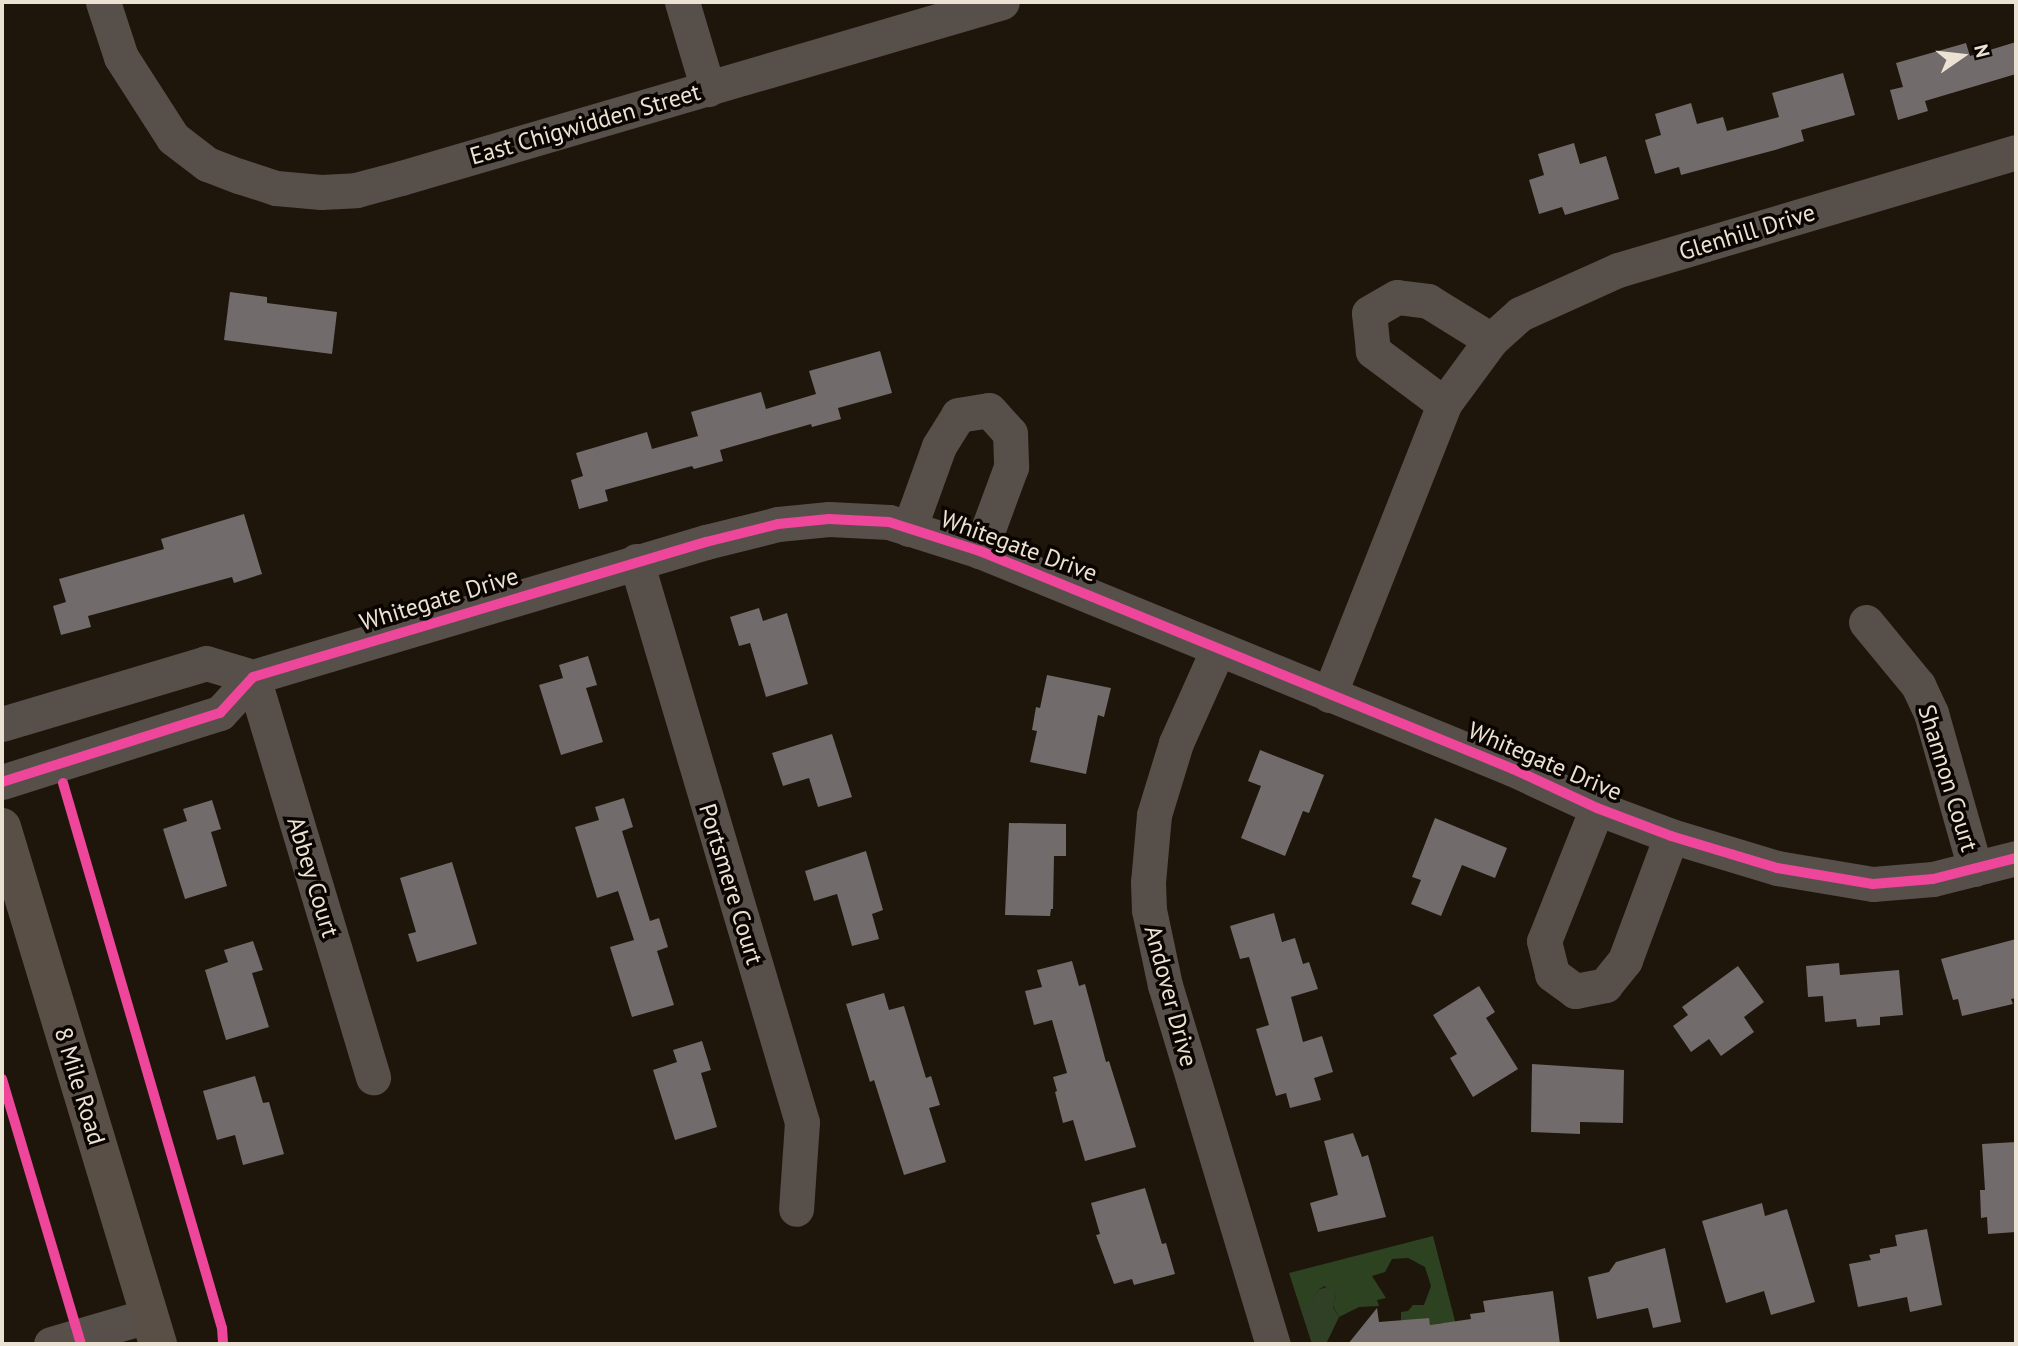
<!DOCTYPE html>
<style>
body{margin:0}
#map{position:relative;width:2018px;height:1346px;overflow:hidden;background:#1e160a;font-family:"PT Sans",sans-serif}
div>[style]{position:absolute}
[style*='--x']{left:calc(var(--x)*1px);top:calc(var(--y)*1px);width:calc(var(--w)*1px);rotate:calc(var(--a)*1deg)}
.green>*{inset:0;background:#304026}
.forest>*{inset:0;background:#2d4220}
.building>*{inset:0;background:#716b6b}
.minor>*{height:35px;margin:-17.5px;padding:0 17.5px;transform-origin:17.5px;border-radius:17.5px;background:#564f4a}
.major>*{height:38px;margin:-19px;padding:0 19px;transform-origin:19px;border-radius:19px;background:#594f46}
.cycleway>*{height:10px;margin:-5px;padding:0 5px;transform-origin:5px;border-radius:5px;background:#ed469a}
span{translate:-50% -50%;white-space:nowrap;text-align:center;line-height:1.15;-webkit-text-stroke:7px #0a0501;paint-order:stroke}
.street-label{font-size:24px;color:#ece2d4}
.frame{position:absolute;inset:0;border:4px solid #ece2d4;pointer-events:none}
.north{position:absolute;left:1927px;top:21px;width:70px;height:70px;-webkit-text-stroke:5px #0a0501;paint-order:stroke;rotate:76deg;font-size:19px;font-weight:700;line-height:28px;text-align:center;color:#ece2d4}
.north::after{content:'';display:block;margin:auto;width:24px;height:32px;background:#ece2d4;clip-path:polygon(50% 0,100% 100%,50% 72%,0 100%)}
</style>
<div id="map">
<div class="green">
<i style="clip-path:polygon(1329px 1286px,1336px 1295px,1333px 1307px,1339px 1317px,1326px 1344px,1312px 1344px,1300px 1307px,1310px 1305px,1318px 1290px)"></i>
</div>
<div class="forest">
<i style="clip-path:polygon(1433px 1236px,1461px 1344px,1451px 1344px,1448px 1328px,1442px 1323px,1430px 1325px,1428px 1318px,1401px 1322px,1401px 1312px,1408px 1311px,1413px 1305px,1424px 1305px,1431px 1286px,1425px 1267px,1408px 1258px,1392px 1259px,1385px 1272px,1372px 1276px,1386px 1298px,1377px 1300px,1379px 1306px,1359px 1307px,1339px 1317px,1333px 1306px,1336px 1295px,1325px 1286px,1318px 1290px,1310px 1306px,1300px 1307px,1289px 1273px)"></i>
</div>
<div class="building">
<i style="clip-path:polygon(2016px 42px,2016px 74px,1925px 101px,1928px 111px,1898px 120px,1890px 90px,1903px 87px,1896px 63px,1966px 43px,1970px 56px)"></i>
<i style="clip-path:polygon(1843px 73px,1855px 115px,1801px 130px,1804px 141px,1775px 150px,1681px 175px,1679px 167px,1655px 174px,1645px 140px,1661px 135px,1655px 114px,1691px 103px,1697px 124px,1723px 117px,1727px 131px,1779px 117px,1772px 93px)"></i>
<i style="clip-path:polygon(1574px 143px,1580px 164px,1606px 156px,1619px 199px,1565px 215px,1562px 207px,1539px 214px,1529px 180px,1544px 175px,1538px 154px)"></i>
<i style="clip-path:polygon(230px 292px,267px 297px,267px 303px,337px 312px,332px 354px,224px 340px)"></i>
<i style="clip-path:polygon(880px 351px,892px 393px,838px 408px,841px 419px,812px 427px,811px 424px,720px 450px,723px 461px,694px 469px,692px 466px,605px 490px,608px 501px,579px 509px,571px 480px,583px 476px,576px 453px,647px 432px,652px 449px,698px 436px,691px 412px,761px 392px,766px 409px,816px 394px,809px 371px)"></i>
<i style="clip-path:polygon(244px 514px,262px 574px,234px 583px,232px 577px,88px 616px,91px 627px,61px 635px,53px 606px,66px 602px,59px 579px,164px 549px,161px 539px)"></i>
<i style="clip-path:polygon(759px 608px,763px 621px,787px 613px,808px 684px,766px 697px,750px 643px,739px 646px,730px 617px)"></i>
<i style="clip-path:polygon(588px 656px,597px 685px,586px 688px,603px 742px,561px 755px,539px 685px,563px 678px,559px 665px)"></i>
<i style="clip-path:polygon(1047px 675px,1111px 688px,1104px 717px,1098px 715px,1086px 774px,1030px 762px,1037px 731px,1032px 730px,1036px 707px,1040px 708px)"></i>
<i style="clip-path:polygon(832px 734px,852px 797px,818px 807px,809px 778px,783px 786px,772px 753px)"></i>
<i style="clip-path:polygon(1260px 750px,1324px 775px,1309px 813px,1303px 811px,1285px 856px,1241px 838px,1261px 786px,1248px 781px)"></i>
<i style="clip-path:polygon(624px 798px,633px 827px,622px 831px,650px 921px,659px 918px,668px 947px,657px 951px,674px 1005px,632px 1017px,610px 947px,634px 940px,618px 891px,597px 898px,575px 827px,599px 820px,595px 807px)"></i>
<i style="clip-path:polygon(212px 800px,221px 829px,211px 832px,227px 886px,185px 899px,163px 829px,187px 821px,183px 809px)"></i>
<i style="clip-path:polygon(1435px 818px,1507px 848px,1495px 878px,1462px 865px,1441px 916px,1411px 904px,1421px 880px,1412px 877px)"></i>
<i style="clip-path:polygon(1009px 823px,1066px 824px,1066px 856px,1054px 856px,1053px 909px,1051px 909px,1050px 916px,1005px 915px)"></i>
<i style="clip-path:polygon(866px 851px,883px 910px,872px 914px,879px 939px,852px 946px,837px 894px,814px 901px,805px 871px)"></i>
<i style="clip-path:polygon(452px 862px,477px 944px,417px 962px,408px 934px,416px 932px,400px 878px)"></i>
<i style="clip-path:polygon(1274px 913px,1282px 942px,1295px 938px,1303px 964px,1309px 962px,1318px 989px,1291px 997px,1303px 1042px,1322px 1036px,1333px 1072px,1314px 1078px,1321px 1100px,1290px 1108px,1286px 1093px,1276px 1096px,1256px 1029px,1269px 1025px,1249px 957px,1240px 959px,1230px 926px)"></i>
<i style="clip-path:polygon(2016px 939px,2016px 998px,2011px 999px,2013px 1004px,1962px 1016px,1958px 999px,1953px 1000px,1941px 959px)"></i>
<i style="clip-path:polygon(253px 941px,263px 970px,252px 973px,269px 1027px,226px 1040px,205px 970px,228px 962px,224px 950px)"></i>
<i style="clip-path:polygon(1072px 961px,1079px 986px,1085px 984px,1106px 1062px,1109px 1061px,1136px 1147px,1085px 1161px,1073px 1120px,1063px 1123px,1055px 1092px,1057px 1091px,1053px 1077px,1067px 1073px,1052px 1020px,1034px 1025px,1025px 991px,1042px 987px,1037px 970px)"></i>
<i style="clip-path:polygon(1839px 963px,1840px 975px,1899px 970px,1903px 1015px,1880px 1017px,1880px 1025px,1857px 1027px,1856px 1019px,1825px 1022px,1823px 996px,1808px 997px,1806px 966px)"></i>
<i style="clip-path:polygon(1738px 966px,1764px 1002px,1744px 1017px,1754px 1032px,1721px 1056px,1709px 1039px,1691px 1052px,1673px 1026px,1688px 1015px,1682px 1007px)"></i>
<i style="clip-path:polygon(1479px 986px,1495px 1012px,1486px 1018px,1518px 1069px,1473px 1097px,1450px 1058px,1457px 1054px,1433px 1015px)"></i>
<i style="clip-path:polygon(884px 993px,889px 1010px,904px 1006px,926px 1078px,931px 1076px,940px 1105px,929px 1108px,946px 1162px,904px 1175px,874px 1080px,870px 1082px,846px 1004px)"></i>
<i style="clip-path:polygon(702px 1041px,711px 1070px,701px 1073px,717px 1127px,675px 1140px,653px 1070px,677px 1062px,673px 1050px)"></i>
<i style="clip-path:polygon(1532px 1064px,1624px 1070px,1623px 1123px,1580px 1122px,1580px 1134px,1531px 1132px)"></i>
<i style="clip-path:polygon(255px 1076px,263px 1103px,269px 1102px,284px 1154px,243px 1165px,235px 1135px,217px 1140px,203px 1091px)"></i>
<i style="clip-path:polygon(1353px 1133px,1362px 1157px,1368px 1155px,1386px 1217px,1318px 1232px,1310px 1203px,1338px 1195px,1324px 1141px)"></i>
<i style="clip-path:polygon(2016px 1142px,2016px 1232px,1988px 1234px,1987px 1217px,1981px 1218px,1980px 1190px,1985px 1190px,1982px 1144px)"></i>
<i style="clip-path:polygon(1145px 1188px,1162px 1244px,1166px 1243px,1175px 1274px,1134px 1285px,1132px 1279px,1114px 1284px,1096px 1235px,1100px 1234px,1091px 1203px)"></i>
<i style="clip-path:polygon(1762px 1203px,1765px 1216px,1787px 1209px,1815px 1302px,1771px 1315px,1764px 1291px,1726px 1303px,1702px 1221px)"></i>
<i style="clip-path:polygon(1927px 1229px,1942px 1305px,1910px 1312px,1907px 1297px,1858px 1307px,1849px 1264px,1871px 1260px,1869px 1255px,1880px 1253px,1880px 1249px,1897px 1246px,1895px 1235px)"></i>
<i style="clip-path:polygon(1665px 1248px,1681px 1322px,1653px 1328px,1648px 1308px,1597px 1319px,1588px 1277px,1609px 1272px,1616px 1262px)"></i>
<i style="clip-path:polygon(1553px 1291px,1560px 1344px,1348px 1344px,1377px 1308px,1379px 1322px,1429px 1318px,1430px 1325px,1471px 1319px,1470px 1314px,1485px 1312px,1483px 1301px)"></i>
</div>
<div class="minor">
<i style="--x:103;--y:2;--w:58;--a:71.9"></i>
<i style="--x:121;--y:57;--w:96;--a:57.3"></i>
<i style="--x:173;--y:138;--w:43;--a:37.4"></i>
<i style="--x:207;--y:164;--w:34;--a:21"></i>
<i style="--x:239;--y:176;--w:39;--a:18"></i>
<i style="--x:276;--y:188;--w:45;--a:5.1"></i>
<i style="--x:321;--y:192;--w:35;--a:-3"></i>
<i style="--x:356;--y:190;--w:47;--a:-14.9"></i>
<i style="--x:401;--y:178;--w:626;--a:-16.32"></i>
<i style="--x:682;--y:2;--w:91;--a:73.4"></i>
<i style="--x:1444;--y:404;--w:89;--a:-143.3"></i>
<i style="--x:1373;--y:351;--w:38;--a:-96"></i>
<i style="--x:1369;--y:313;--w:32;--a:-30"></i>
<i style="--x:1397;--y:297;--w:31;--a:7"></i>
<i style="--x:1428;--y:301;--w:74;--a:31.8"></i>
<i style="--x:909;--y:529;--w:88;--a:-70.1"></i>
<i style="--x:939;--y:446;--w:36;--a:-58"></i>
<i style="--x:958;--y:415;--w:31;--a:-9"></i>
<i style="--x:989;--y:410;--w:31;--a:48"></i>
<i style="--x:1010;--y:433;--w:34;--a:88"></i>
<i style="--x:1011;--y:467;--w:90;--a:110.3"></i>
<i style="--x:636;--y:561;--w:585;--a:73.52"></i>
<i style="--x:802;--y:1122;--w:87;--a:93.9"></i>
<i style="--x:1866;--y:622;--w:82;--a:50.5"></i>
<i style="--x:1918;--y:685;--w:31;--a:65"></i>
<i style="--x:1931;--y:713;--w:162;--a:74.2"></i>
<i style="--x:1218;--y:649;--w:103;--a:114.1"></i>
<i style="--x:1176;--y:743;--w:75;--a:107"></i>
<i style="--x:1154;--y:815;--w:67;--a:95.1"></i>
<i style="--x:1148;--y:882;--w:28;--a:88"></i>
<i style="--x:1149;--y:910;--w:77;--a:78"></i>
<i style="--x:1165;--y:985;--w:375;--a:73.3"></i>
<i style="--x:253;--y:677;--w:418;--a:73.3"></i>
<i style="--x:1329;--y:695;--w:313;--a:-68.4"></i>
<i style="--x:1444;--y:404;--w:79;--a:-53.7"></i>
<i style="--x:1491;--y:340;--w:39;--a:-42"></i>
<i style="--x:1520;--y:314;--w:107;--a:-24.2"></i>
<i style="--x:1618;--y:270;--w:415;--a:-16.5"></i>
<i style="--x:2;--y:724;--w:213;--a:-16.6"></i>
<i style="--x:206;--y:663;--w:49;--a:16.6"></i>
<i style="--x:2;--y:782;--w:229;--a:-17.6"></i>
<i style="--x:220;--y:713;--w:49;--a:-47.5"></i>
<i style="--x:253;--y:677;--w:473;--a:-16.6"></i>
<i style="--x:706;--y:542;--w:74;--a:-14"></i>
<i style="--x:778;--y:524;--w:51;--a:-5.6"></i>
<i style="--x:829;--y:519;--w:60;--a:2.9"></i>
<i style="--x:889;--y:522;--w:96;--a:17.7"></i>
<i style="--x:980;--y:551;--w:576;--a:22.24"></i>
<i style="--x:1513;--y:769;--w:93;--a:24.9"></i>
<i style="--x:1597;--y:808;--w:79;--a:20.7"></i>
<i style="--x:1671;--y:836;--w:111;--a:16.8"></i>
<i style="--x:1777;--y:868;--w:97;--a:9.5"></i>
<i style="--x:1873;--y:884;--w:60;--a:-4.8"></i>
<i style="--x:1933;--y:879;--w:86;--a:-14.2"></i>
<i style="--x:1597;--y:808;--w:143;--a:111.7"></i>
<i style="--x:1544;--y:941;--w:34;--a:76"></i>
<i style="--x:1552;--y:974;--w:29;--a:36"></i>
<i style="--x:1575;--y:991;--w:31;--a:-11"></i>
<i style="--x:1605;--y:985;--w:32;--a:-51"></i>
<i style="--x:1625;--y:960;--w:132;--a:-69.6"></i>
<i style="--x:51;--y:1344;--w:90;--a:-16.2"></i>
<i style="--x:137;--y:1319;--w:14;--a:12"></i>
</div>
<div class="major">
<i style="--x:2;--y:827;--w:540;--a:73.21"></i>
</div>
<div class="cycleway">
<i style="--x:2;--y:782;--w:229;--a:-17.6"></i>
<i style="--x:220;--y:713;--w:49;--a:-47.5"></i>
<i style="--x:253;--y:677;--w:473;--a:-16.6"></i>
<i style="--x:706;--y:542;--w:74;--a:-14"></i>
<i style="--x:778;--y:524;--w:51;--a:-5.6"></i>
<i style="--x:829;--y:519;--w:60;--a:2.9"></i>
<i style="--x:889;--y:522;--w:96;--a:17.7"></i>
<i style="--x:980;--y:551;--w:576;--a:22.24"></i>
<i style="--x:1513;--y:769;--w:93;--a:24.9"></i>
<i style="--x:1597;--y:808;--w:79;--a:20.7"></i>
<i style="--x:1671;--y:836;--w:111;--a:16.8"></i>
<i style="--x:1777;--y:868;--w:97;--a:9.5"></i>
<i style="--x:1873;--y:884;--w:60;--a:-4.8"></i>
<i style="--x:1933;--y:879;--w:86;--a:-14.2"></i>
<i style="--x:63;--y:783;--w:568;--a:73.74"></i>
<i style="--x:222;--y:1328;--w:16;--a:86"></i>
<i style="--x:2;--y:1079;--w:277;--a:73.4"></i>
</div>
<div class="street-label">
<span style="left:585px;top:124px;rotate:-16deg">East Chigwidden Street</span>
<span style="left:1747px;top:232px;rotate:-17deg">Glenhill Drive</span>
<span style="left:1019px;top:546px;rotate:20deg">Whitegate Drive</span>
<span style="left:439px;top:599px;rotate:-17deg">Whitegate Drive</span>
<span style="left:1545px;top:761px;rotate:23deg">Whitegate Drive</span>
<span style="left:1948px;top:778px;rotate:73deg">Shannon Court</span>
<span style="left:313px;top:877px;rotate:73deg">Abbey Court</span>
<span style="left:731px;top:884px;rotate:73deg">Portsmere Court</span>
<span style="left:1171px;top:996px;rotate:75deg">Andover Drive</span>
<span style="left:80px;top:1086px;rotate:73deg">8 Mile Road</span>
</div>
<div class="frame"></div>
<div class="north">N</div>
</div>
